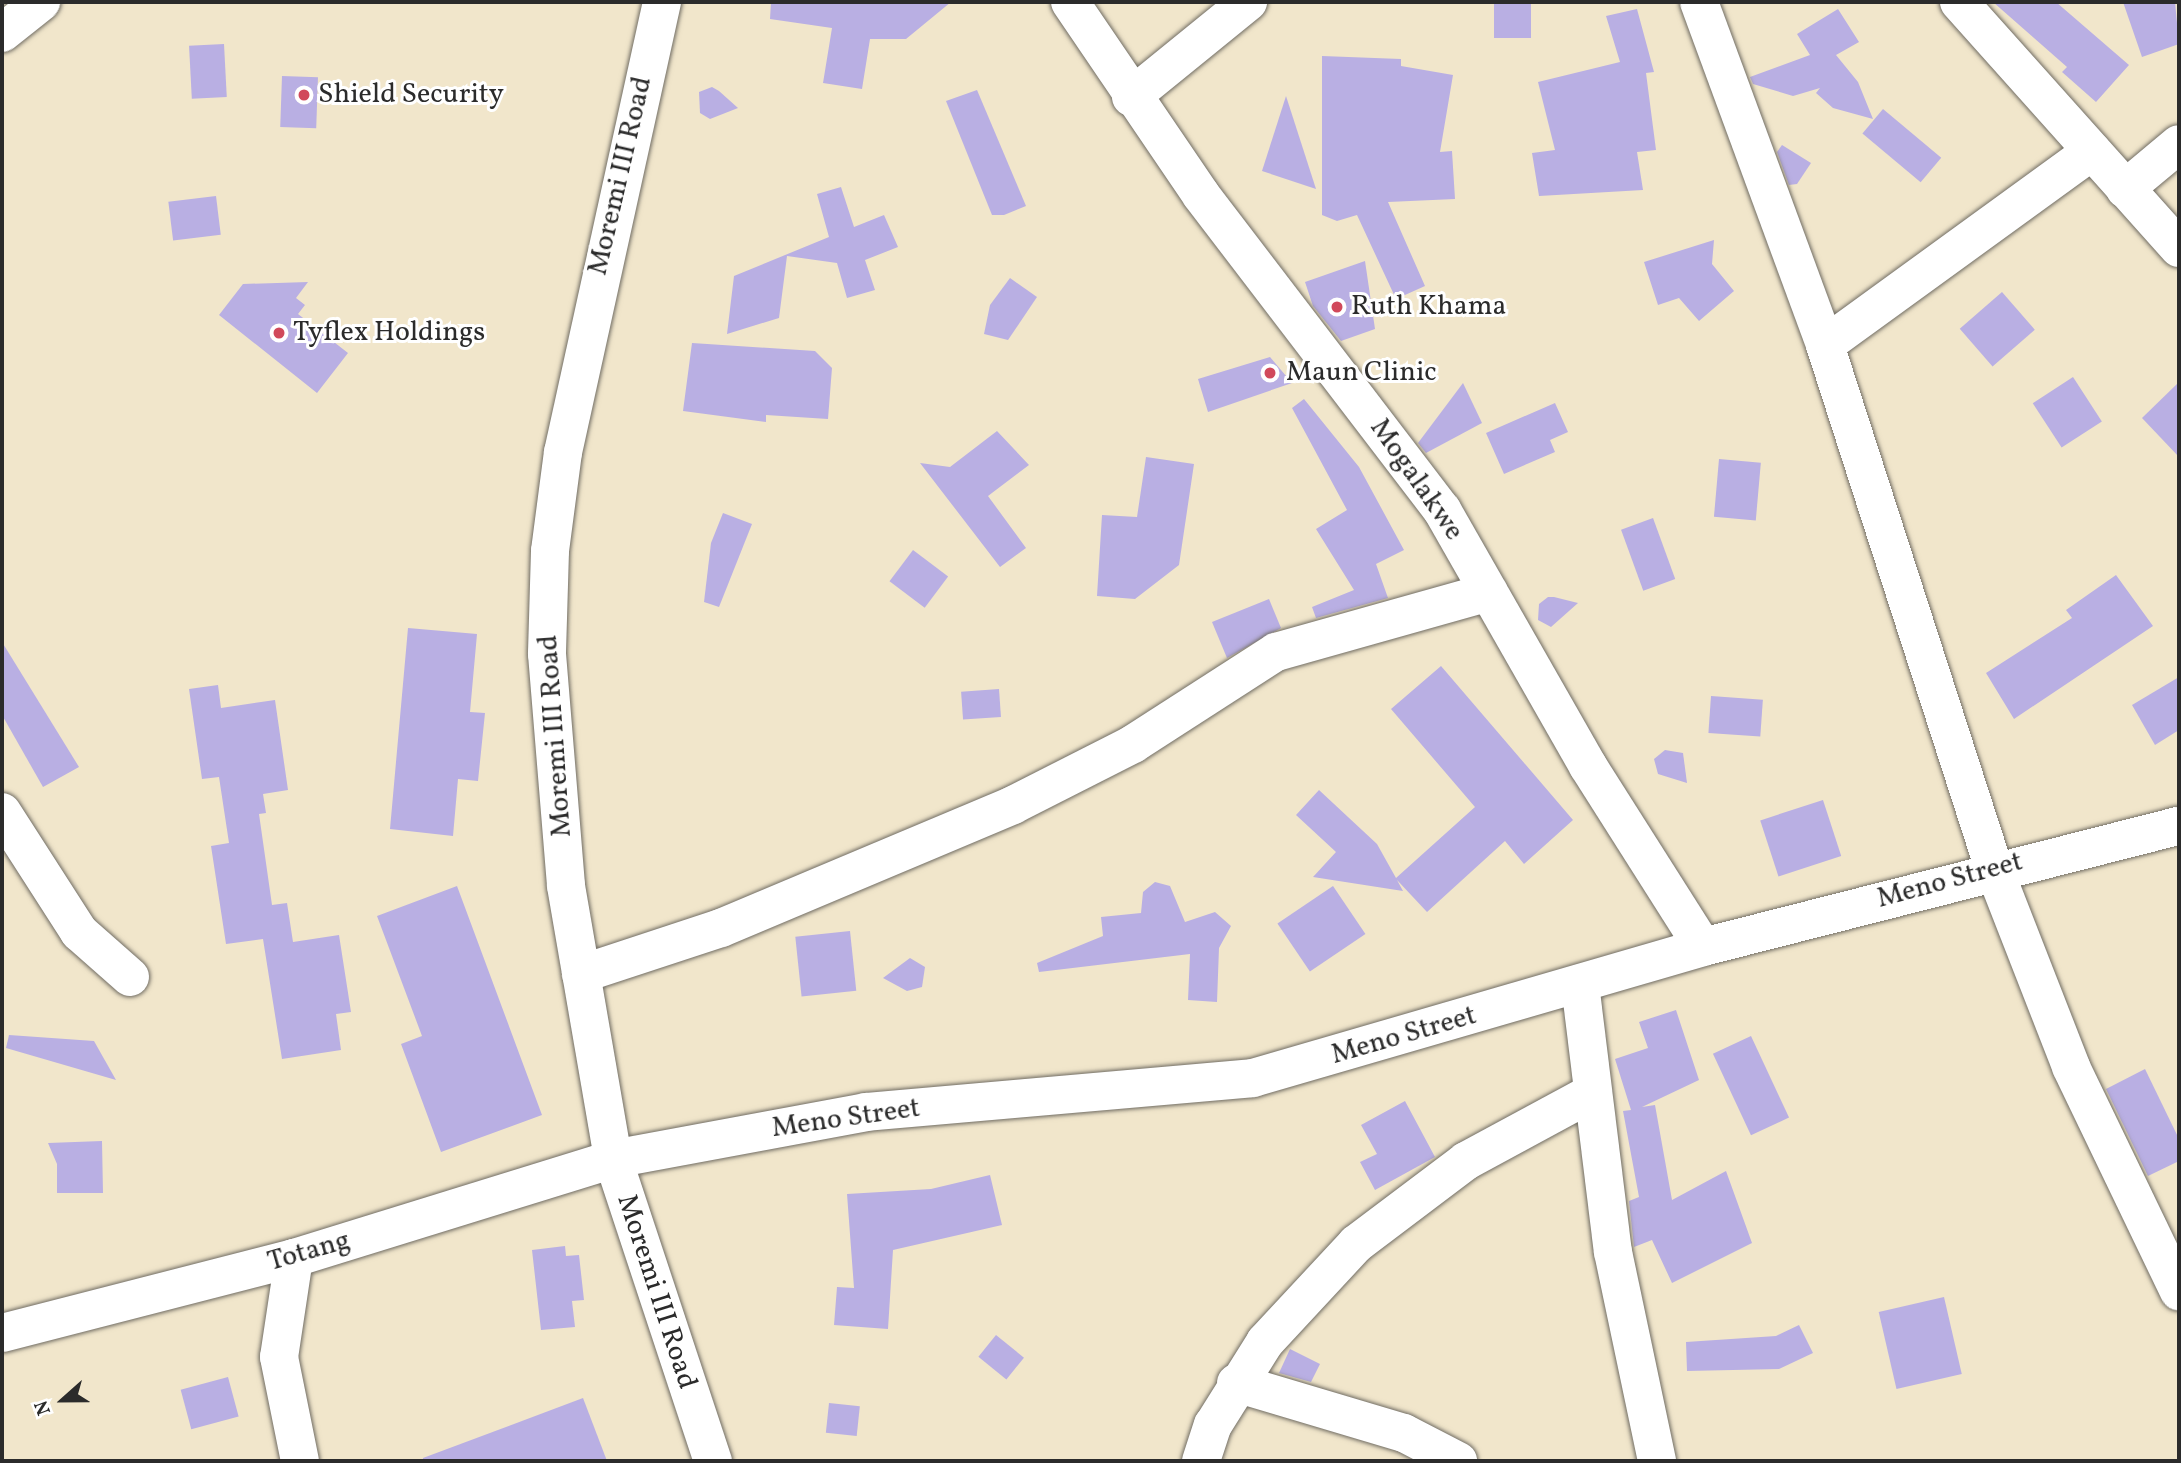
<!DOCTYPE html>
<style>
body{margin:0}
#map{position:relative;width:2181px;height:1463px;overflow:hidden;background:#f1e6cb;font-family:Vollkorn,serif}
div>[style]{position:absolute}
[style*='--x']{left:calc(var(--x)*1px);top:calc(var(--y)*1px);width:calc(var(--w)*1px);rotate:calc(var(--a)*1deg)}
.building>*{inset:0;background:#b9afe3;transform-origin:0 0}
.roads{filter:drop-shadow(0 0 2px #706c63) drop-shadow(0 0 2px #706c63)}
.minor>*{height:38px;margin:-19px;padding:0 19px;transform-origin:19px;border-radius:19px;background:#fff}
.tertiary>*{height:38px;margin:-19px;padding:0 19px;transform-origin:19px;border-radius:19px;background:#fff}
.dots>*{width:19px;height:19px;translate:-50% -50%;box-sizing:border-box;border:4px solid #fff;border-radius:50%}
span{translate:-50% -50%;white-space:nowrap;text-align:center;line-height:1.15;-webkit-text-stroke:6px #fff;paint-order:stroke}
.poi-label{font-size:28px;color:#2b2b2b}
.left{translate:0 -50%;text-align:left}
.street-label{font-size:28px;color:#2b2b2b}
.frame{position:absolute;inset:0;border:4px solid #2b2b2b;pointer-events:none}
.north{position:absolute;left:28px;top:1365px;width:70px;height:70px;-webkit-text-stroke:5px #fff;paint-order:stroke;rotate:249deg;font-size:19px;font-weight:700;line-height:28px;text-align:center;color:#2b2b2b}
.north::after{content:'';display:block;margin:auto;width:24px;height:32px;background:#2b2b2b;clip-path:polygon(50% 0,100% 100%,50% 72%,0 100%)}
</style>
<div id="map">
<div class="building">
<i style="clip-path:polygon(771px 2px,951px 2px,906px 39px,870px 39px,862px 89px,823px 83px,832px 28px,770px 19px)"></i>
<i style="left:1494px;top:2px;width:37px;height:36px"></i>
<i style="clip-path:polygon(1993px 2px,2056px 2px,2129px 65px,2096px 102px,2062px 72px,2067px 67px)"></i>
<i style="clip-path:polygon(2123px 2px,2175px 2px,2179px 44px,2142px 57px)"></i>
<i style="clip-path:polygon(1637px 9px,1654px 72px,1646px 73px,1656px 150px,1637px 152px,1643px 190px,1539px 196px,1532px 153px,1555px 150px,1538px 82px,1620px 62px,1606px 16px)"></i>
<i style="clip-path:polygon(1838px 9px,1859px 42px,1836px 55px,1858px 82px,1873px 119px,1833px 108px,1816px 93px,1820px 88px,1793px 96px,1753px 84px,1750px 77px,1810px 55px,1797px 34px)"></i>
<i style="left:224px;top:44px;width:53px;height:35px;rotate:87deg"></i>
<i style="clip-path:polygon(1322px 56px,1401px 59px,1401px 66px,1453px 75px,1440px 152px,1452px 151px,1455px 199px,1388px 202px,1425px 286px,1396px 299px,1357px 215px,1337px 221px,1322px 215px)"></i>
<i style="left:282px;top:76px;width:36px;height:51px;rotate:2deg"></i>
<i style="clip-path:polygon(712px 87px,719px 91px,738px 108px,710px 119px,700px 113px,699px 92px)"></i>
<i style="clip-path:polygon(977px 90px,1026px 206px,1004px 215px,992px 215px,946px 101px)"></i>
<i style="clip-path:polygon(1286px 96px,1316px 189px,1262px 171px)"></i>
<i style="left:1883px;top:109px;width:76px;height:32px;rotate:40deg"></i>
<i style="clip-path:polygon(1782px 145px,1811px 163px,1797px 184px,1789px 185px,1777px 152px)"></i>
<i style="clip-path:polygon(841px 187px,854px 227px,884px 215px,898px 247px,865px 260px,875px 290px,847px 298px,837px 263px,787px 256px,779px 318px,727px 334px,734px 276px,829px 237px,817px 194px)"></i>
<i style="left:216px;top:196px;width:39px;height:48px;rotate:83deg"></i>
<i style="clip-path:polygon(1714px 240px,1712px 264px,1734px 291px,1699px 321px,1679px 298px,1658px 305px,1644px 262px)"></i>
<i style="clip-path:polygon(1365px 261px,1375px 329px,1341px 341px,1313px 306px,1305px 282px)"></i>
<i style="clip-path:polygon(1010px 278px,1037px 297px,1008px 340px,984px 334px,990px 305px)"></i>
<i style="clip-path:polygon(308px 282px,296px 298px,305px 305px,298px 314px,348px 353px,317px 393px,219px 315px,243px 284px)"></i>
<i style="left:2002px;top:292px;width:50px;height:56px;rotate:49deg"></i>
<i style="clip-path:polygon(692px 343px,815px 351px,832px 368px,828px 419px,766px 415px,766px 422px,683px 411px)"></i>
<i style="clip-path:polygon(1270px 357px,1292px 383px,1208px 412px,1198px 379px)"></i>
<i style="left:2073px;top:377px;width:53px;height:48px;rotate:57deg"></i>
<i style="clip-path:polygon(2179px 382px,2179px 457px,2142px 418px)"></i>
<i style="clip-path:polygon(1463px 383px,1482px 423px,1426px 453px,1418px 443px)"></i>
<i style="clip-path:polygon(1304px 399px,1359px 467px,1404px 550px,1376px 564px,1388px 598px,1316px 618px,1312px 607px,1354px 590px,1316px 529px,1347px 510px,1292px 408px)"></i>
<i style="clip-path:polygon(1555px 403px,1568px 432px,1550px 440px,1555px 452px,1504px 474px,1486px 433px)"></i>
<i style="clip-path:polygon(997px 431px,1029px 465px,988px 496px,1026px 548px,1000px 567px,920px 463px,950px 467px)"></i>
<i style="clip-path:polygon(1146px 457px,1194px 464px,1179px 565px,1135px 599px,1097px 596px,1102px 515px,1137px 517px)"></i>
<i style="left:1719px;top:459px;width:42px;height:58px;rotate:5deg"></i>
<i style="clip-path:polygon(723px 513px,752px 524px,719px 607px,704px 602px,711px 543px)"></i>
<i style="left:1653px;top:518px;width:65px;height:34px;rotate:70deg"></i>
<i style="left:913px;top:550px;width:44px;height:39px;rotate:37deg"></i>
<i style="clip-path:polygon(2116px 575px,2153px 626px,2014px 719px,1986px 673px,2072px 618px,2066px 610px)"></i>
<i style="clip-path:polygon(1548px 597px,1554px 597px,1578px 603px,1551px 627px,1538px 620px,1539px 604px)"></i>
<i style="clip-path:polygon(1269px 599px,1281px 628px,1227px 658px,1212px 622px)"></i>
<i style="clip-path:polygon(408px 628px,477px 634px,470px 712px,485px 713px,478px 781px,458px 779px,453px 836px,390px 829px)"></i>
<i style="clip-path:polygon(2px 642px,79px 767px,43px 787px,2px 715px)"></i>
<i style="clip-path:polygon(1441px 666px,1573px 820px,1524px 864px,1505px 841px,1427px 912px,1397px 880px,1403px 891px,1313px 877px,1336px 852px,1296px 815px,1319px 790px,1377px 844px,1396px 878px,1475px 807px,1391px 709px)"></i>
<i style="clip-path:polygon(2179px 677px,2179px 730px,2155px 745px,2132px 705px)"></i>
<i style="clip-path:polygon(218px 685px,221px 708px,275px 700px,288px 790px,263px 794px,266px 813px,259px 814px,272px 905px,287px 903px,293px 942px,339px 935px,351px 1012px,336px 1014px,341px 1050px,282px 1059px,263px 939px,226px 944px,211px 846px,229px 843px,219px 777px,202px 779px,189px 689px)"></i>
<i style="left:999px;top:689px;width:28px;height:38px;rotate:86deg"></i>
<i style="left:1711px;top:696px;width:52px;height:37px;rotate:4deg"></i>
<i style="clip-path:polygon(1665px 750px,1683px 753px,1687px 783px,1658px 774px,1654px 759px)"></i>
<i style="left:1823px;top:800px;width:59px;height:66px;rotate:72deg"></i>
<i style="clip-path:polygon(1155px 882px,1170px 886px,1185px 922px,1215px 912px,1231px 926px,1219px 948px,1217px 1002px,1188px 1000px,1190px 954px,1039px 972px,1037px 963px,1103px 936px,1101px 917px,1141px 913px,1143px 892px)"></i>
<i style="clip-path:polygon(457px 886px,542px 1115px,441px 1152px,401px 1044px,422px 1036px,377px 916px)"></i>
<i style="left:1333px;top:886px;width:58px;height:67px;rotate:56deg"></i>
<i style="left:850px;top:931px;width:60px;height:55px;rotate:84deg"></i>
<i style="clip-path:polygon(910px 958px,925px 967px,922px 987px,907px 991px,883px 978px)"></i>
<i style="clip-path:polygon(1676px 1010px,1699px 1080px,1642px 1107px,1655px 1105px,1672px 1200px,1726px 1171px,1752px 1243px,1672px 1283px,1652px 1240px,1634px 1247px,1629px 1201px,1639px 1197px,1623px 1111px,1631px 1110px,1615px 1059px,1648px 1048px,1639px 1022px)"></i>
<i style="clip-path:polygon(9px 1035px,94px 1041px,116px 1080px,6px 1048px)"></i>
<i style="left:1751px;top:1036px;width:90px;height:42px;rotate:65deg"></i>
<i style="clip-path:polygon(2145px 1069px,2179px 1139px,2179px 1161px,2148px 1176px,2106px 1089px)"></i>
<i style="clip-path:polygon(1405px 1101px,1435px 1157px,1375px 1190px,1360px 1162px,1377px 1154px,1361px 1125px)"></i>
<i style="clip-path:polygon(102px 1141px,103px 1193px,57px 1193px,57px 1164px,48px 1143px)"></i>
<i style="clip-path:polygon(990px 1175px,1002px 1225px,893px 1250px,888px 1329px,834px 1325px,837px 1287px,854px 1288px,847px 1194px,931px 1189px)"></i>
<i style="clip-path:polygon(565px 1246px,566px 1256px,579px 1255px,584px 1300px,572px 1301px,575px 1327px,541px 1330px,532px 1250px)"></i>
<i style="left:1944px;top:1297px;width:79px;height:67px;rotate:77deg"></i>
<i style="clip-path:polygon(1799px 1325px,1813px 1353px,1779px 1369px,1687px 1371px,1686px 1342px,1776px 1336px)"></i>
<i style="left:996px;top:1335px;width:36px;height:28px;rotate:39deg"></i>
<i style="clip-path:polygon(1290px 1349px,1320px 1364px,1311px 1382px,1279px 1373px)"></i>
<i style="left:228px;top:1377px;width:41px;height:49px;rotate:75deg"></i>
<i style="clip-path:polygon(583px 1398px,607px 1461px,423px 1461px,423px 1458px)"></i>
<i style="left:829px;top:1403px;width:31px;height:30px;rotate:6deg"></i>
</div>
<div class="roads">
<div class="minor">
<i style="--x:1070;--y:2;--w:233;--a:55.8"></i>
<i style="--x:1201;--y:195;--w:397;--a:52.6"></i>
<i style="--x:1442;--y:510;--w:295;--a:60.3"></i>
<i style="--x:1588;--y:766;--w:214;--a:57.6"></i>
<i style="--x:1699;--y:2;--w:365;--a:69.8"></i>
<i style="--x:1825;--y:345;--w:551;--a:72.12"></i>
<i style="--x:1994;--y:869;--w:212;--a:68.7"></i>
<i style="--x:2071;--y:1067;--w:249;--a:64.3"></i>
<i style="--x:1959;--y:2;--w:330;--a:48.2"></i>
<i style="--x:2;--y:33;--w:50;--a:-38.5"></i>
<i style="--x:1131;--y:97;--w:151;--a:-39.1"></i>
<i style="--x:2125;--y:189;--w:70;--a:-39.8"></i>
<i style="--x:1825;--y:345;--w:330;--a:-36"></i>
<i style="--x:2;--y:812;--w:143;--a:57.3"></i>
<i style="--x:79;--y:932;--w:68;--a:41.4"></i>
<i style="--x:581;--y:974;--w:147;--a:-18.2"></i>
<i style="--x:721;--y:928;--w:317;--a:-22.8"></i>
<i style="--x:1013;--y:805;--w:135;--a:-26.9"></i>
<i style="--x:1133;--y:744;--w:170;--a:-32.8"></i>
<i style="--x:1276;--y:652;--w:221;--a:-15.7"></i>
<i style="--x:1580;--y:984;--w:270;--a:83"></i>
<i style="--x:1613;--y:1252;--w:214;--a:78.1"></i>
<i style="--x:294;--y:1258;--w:100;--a:98.6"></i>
<i style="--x:279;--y:1357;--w:106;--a:78.6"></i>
<i style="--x:1236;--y:1383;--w:175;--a:16.6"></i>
<i style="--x:1404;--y:1433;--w:61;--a:27.4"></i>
<i style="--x:1201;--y:1461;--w:38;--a:-72"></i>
<i style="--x:1213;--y:1425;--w:98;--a:-57.9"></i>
<i style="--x:1265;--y:1342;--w:134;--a:-47.1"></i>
<i style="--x:1356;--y:1244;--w:138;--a:-37"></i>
<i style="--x:1466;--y:1161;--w:141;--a:-28.4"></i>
</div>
<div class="tertiary">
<i style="--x:662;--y:2;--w:461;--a:102.4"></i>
<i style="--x:563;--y:452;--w:100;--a:97.5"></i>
<i style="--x:550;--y:551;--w:103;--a:91.7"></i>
<i style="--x:547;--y:654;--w:233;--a:85.3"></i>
<i style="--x:566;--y:886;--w:277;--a:80.2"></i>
<i style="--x:613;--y:1159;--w:318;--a:71.7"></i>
<i style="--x:2;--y:1333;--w:301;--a:-14.4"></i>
<i style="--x:294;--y:1258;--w:334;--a:-17.2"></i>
<i style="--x:613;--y:1159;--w:257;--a:-10.5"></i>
<i style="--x:866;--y:1112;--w:388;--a:-5"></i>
<i style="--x:1253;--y:1078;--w:469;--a:-16.2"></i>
<i style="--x:1703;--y:947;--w:491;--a:-14.3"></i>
</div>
</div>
<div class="dots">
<i style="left:304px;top:95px;background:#d1495b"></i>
<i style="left:1337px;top:307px;background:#d1495b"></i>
<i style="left:279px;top:333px;background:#d1495b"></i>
<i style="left:1270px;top:373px;background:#d1495b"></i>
</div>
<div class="poi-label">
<span class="left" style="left:318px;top:95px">Shield Security</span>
<span class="left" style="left:1351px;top:307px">Ruth Khama</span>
<span class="left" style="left:293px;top:333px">Tyflex Holdings</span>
<span class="left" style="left:1286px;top:373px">Maun Clinic</span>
</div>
<div class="street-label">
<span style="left:621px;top:176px;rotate:-77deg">Moremi III Road</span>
<span style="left:1416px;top:480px;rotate:55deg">Mogalakwe</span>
<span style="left:556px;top:736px;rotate:-94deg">Moremi III Road</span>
<span style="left:1950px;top:881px;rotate:-15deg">Meno Street</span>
<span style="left:1404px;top:1036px;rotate:-16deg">Meno Street</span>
<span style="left:846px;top:1119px;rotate:-8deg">Meno Street</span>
<span style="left:309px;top:1252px;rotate:-16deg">Totang</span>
<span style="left:656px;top:1292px;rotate:72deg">Moremi III Road</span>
</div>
<div class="frame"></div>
<div class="north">N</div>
</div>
